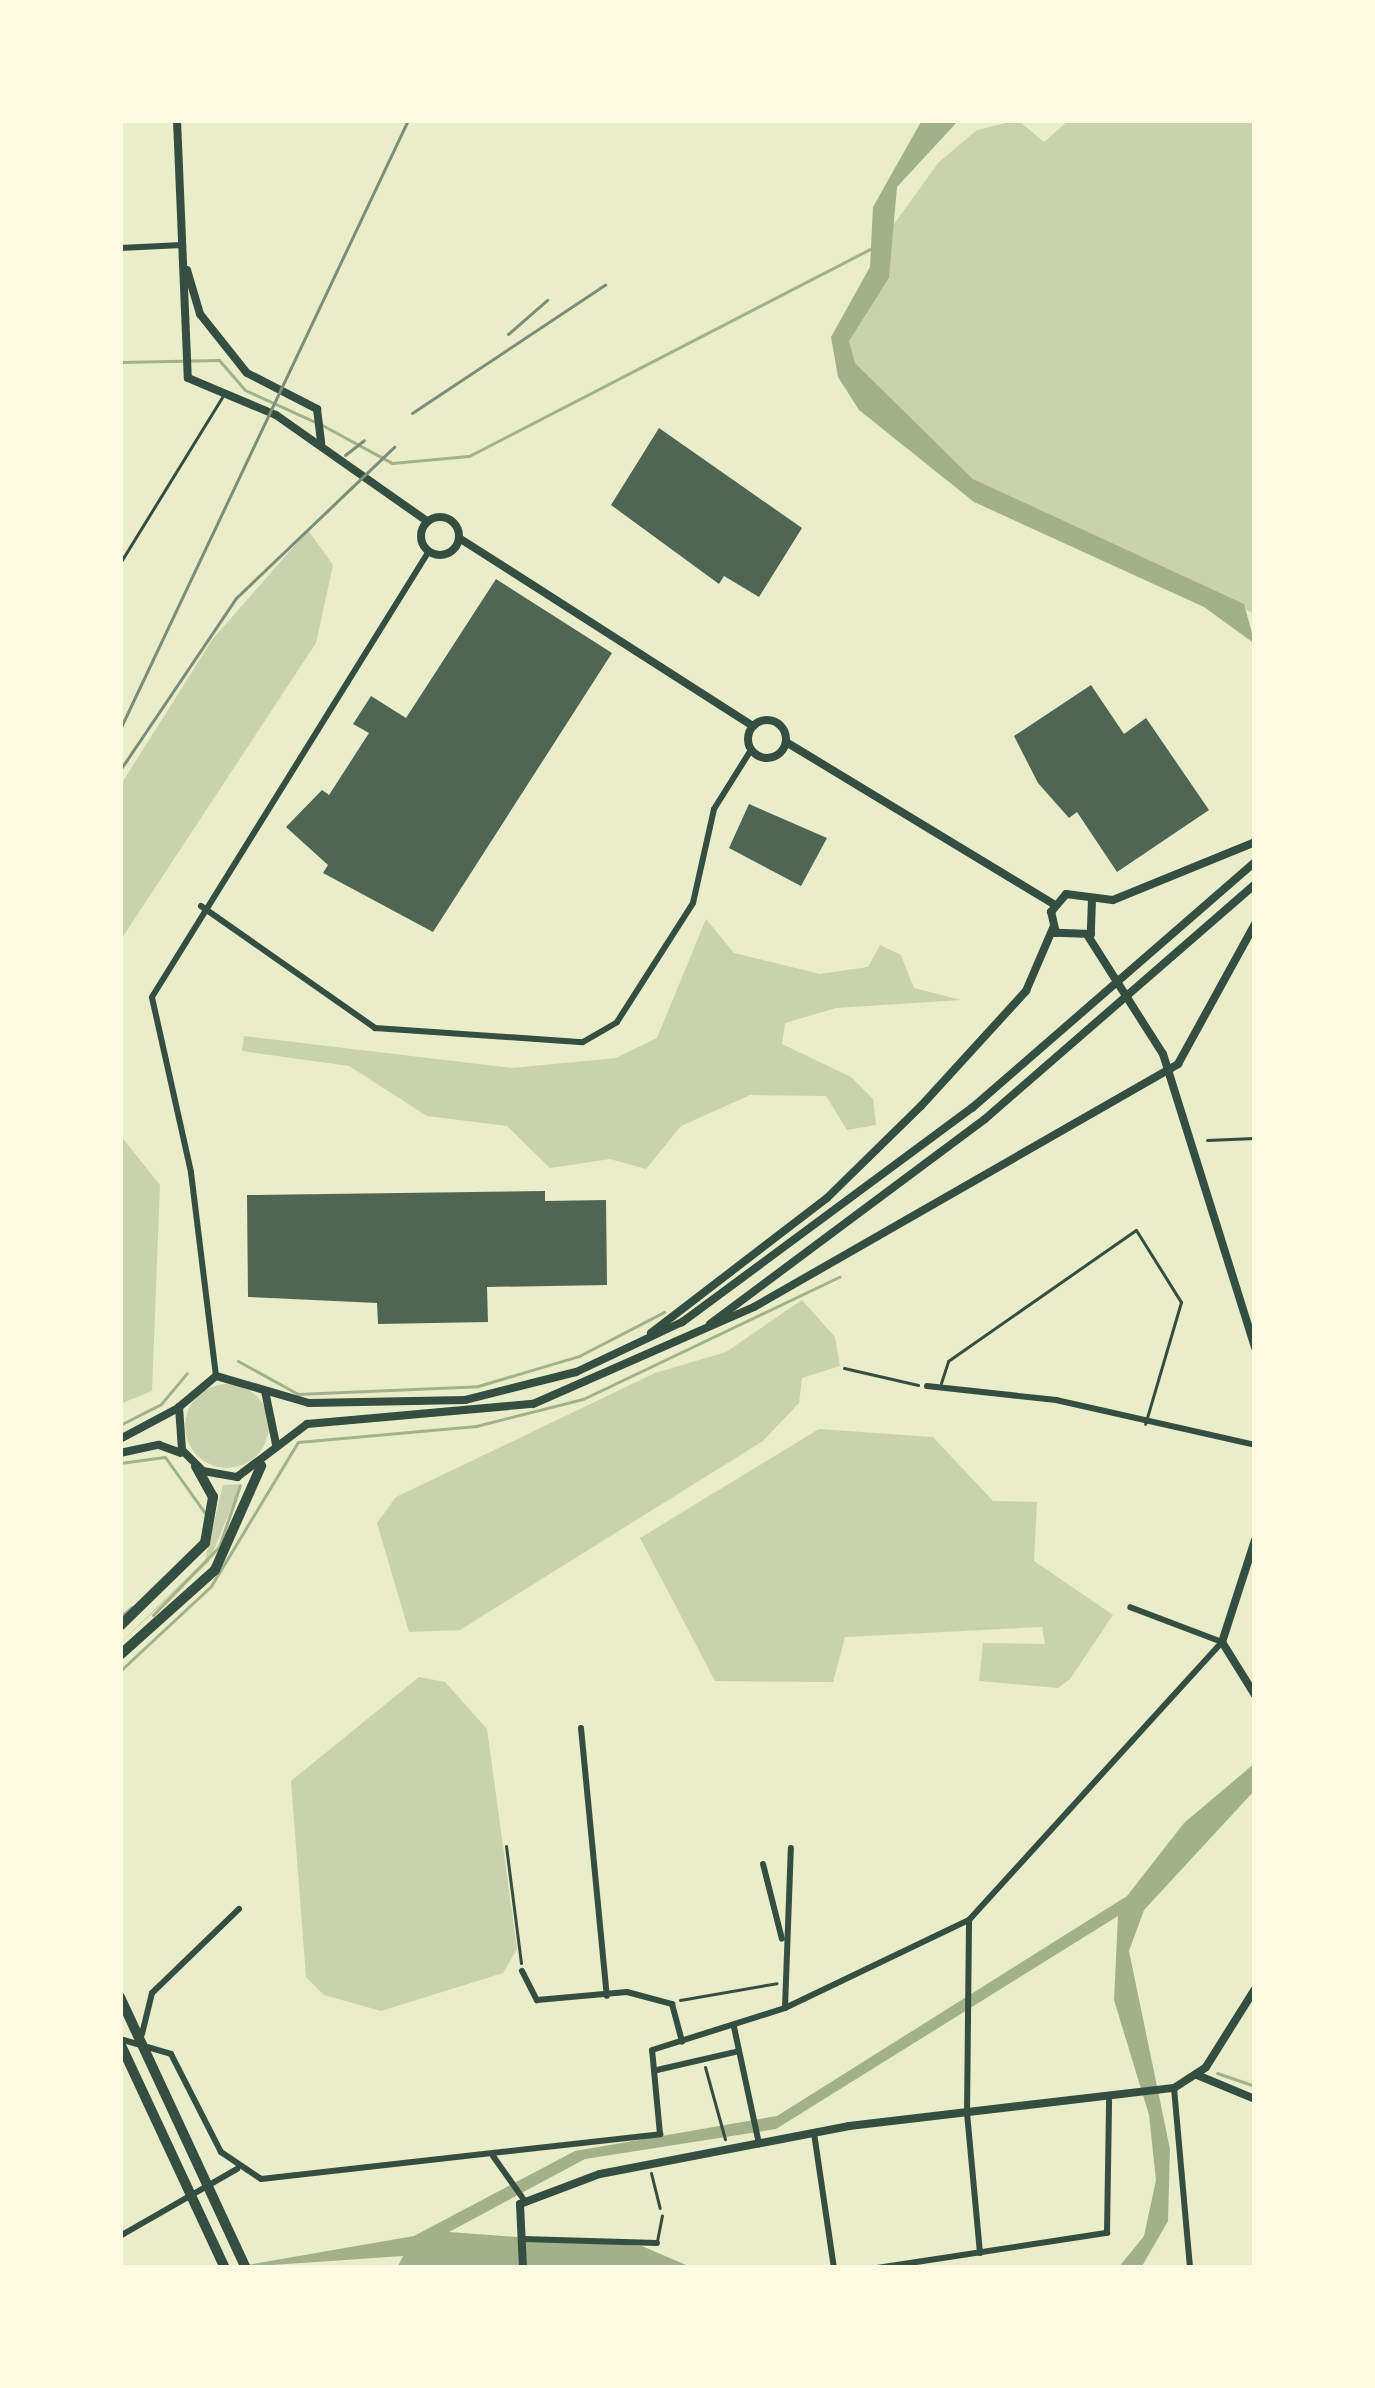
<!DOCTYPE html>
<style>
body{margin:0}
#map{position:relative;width:1375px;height:2388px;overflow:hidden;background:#e9edc9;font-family:Figtree,sans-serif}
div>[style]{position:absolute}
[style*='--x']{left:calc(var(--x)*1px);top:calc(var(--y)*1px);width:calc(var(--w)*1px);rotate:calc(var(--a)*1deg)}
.green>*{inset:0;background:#cad2ad}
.round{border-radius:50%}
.water>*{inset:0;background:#a3b18a}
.stream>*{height:3px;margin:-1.5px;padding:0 1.5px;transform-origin:1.5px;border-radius:1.5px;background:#a3b18a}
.building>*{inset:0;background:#4f6655}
.path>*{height:3px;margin:-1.5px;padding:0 1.5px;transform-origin:1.5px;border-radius:1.5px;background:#344e41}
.service>*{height:3px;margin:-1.5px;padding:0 1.5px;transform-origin:1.5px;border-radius:1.5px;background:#344e41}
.minor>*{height:6px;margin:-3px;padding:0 3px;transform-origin:3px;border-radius:3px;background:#344e41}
.tertiary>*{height:8px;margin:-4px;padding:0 4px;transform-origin:4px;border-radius:4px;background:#344e41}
.secondary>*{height:8px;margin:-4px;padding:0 4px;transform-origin:4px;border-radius:4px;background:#344e41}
.secondary>.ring{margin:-4px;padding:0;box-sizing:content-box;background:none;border:8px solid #344e41;border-radius:50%}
.motorway>*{height:10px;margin:-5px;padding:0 5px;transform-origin:5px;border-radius:5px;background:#344e41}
.rail>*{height:3px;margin:-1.5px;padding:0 1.5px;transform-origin:1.5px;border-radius:1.5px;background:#7c8e77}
span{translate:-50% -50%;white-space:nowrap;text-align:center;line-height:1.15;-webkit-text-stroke:9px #fefae0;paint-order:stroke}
.frame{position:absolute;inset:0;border:123px solid #fefae0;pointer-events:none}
</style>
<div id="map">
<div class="green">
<i style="clip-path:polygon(1018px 120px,1044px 142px,1069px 120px,1255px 120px,1255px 614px,973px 479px,855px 363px,848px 341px,889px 278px,891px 228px,939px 162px,977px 130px)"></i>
<i style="clip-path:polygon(308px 530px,333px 565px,316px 643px,120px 941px,120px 786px,212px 640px)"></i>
<i style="clip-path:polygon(706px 919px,734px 953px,820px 974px,868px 967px,880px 945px,901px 955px,914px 988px,961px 1000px,836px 1008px,785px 1023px,782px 1044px,851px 1077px,873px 1099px,876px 1125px,847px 1130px,826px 1096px,750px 1095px,681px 1126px,646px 1169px,610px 1159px,550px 1168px,507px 1126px,427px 1116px,349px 1066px,242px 1051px,244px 1036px,512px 1068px,616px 1058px,657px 1038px)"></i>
<i style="clip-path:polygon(120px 1135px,160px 1185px,152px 1391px,120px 1404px)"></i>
<i style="clip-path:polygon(802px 1300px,835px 1337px,840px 1366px,802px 1378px,799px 1403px,763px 1441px,460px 1630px,409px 1632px,377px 1523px,396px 1497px,655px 1373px,726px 1352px)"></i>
<i class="round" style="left:185px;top:1384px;width:84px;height:84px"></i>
<i style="clip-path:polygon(819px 1429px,933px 1437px,993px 1501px,1037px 1502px,1034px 1561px,1113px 1615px,1070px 1679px,1058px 1688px,979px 1681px,983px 1643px,1045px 1644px,1042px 1627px,845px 1637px,833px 1682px,715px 1681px,640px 1538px)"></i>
<i style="clip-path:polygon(241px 1484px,209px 1562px,120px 1643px,205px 1560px,223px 1485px)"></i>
<i style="clip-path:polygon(419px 1677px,445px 1682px,487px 1729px,517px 1949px,503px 1973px,381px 2011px,324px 1995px,306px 1977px,291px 1781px)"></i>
</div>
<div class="water">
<i style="clip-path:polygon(922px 120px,959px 120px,897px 187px,889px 278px,849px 341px,855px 363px,973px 479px,1244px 604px,1255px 644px,1204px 607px,974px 502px,859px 410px,838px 377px,831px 337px,870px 267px,873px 207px)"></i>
<i style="clip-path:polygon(1255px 1763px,1255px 1790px,1144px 1910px,1129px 1951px,1170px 2149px,1168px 2221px,1141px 2268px,1118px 2268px,1144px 2236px,1156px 2180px,1149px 2115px,1114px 2000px,1118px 1916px,776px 2129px,585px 2159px,449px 2232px,642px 2246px,693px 2268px,397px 2268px,403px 2256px,230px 2268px,414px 2236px,575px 2151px,777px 2116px,1127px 1896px,1184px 1823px)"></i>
</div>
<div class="stream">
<i style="--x:120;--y:362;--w:99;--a:-1.2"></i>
<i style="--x:219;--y:360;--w:40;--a:49"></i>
<i style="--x:245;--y:390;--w:75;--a:24.5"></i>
<i style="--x:322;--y:425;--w:80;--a:28.5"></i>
<i style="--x:392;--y:463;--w:77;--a:-5.2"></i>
<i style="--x:469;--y:456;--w:451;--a:-27.3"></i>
<i style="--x:238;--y:1361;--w:68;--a:28.8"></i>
<i style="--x:298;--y:1394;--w:180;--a:-2.5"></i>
<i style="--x:478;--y:1386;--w:105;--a:-16.5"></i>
<i style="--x:579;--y:1356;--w:96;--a:-27.4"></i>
<i style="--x:120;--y:1425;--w:46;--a:-27.1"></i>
<i style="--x:161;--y:1404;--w:40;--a:-50"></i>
<i style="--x:120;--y:1463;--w:45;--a:-7.6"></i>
<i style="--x:165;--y:1457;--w:69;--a:54.5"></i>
<i style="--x:153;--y:1615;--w:95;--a:-45.9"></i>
<i style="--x:219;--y:1547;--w:65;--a:-71.3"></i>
<i style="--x:120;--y:1617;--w:16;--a:-40"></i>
<i style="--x:120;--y:1671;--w:125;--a:-43"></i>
<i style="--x:211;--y:1586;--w:168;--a:-58.9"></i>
<i style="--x:298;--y:1442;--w:179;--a:-5.1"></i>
<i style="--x:476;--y:1426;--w:110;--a:-14.2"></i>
<i style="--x:583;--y:1399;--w:284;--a:-25.5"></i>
<i style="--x:1217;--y:2073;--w:40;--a:18.9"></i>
</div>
<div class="building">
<i style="clip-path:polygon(659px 428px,802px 528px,759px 597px,724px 576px,719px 584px,611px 505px)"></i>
<i style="clip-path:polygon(496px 579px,612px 653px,433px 932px,323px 873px,328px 865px,286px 827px,322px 790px,329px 795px,369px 733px,353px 724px,371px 696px,406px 718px)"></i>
<i style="clip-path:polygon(1091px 685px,1124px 734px,1146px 718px,1209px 810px,1117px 872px,1077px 812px,1069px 818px,1038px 783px,1014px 736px)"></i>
<i style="clip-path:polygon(749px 804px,827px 838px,801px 886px,729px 848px)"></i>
<i style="clip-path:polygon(545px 1191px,545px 1201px,606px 1200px,607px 1285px,487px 1287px,488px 1322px,378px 1324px,377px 1303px,248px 1297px,247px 1195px)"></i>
</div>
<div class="path">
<i style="--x:1207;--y:1140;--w:48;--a:-2.4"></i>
<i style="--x:844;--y:1368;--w:76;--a:12.9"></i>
<i style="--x:506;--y:1846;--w:118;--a:82.7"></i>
<i style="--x:680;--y:2000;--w:98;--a:-9.9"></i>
<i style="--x:705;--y:2067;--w:75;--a:74.5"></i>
<i style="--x:651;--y:2173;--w:36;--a:76"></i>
</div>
<div class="service">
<i style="--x:120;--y:563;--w:195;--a:-58.4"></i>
<i style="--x:941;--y:1383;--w:23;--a:-72"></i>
<i style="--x:948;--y:1361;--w:229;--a:-34.9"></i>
<i style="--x:1136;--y:1230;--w:85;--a:58"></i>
<i style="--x:1181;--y:1302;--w:127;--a:106.4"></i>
<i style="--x:657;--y:2241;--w:26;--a:-79"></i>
</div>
<div class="minor">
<i style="--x:120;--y:248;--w:62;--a:-2.8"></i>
<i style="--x:201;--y:906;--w:213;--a:35"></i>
<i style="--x:375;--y:1028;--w:208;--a:3.9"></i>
<i style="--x:583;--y:1042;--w:39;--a:-30"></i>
<i style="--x:617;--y:1022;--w:141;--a:-57.4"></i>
<i style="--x:693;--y:903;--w:96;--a:-77.4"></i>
<i style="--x:714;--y:809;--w:70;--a:-57.9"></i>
<i style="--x:216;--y:1376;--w:206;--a:-97"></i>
<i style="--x:191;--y:1172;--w:179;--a:-102.6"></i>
<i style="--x:152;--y:997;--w:525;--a:-58.16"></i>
<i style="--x:927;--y:1386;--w:130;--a:6.2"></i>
<i style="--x:1056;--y:1400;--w:204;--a:12.7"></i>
<i style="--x:581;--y:1728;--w:269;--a:84.5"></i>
<i style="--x:763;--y:1864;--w:77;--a:75.8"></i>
<i style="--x:522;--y:1971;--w:33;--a:63"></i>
<i style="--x:537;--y:2000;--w:90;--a:-5.1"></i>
<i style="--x:627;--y:1992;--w:47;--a:14.9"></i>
<i style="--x:672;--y:2004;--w:39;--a:75"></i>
<i style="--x:785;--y:2008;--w:160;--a:-87.9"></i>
<i style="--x:734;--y:2027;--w:120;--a:77.9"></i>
<i style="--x:142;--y:2034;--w:42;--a:-76.3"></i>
<i style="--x:152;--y:1993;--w:121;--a:-44"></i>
<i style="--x:120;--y:2039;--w:53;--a:16.4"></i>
<i style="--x:171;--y:2054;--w:110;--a:63"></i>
<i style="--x:221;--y:2152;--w:48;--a:34"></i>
<i style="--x:261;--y:2179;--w:402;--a:-6.4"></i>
<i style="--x:660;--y:2134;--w:84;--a:-95.4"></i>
<i style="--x:652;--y:2050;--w:139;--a:-17.5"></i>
<i style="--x:785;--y:2008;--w:204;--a:-25.6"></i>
<i style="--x:657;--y:2070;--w:84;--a:-13"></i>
<i style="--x:1174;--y:2088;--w:181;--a:84.9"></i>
<i style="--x:814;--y:2133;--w:136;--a:81.6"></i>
<i style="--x:493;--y:2156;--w:54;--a:54.8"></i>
<i style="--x:120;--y:2236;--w:135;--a:-29.8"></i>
<i style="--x:523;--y:2239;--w:134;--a:1.7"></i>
<i style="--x:980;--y:2253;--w:140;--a:-95.3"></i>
<i style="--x:967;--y:2114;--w:194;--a:-89.4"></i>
<i style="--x:969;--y:1920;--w:376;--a:-47.7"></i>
<i style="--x:1222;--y:1642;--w:98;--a:-159.2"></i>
<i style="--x:877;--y:2268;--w:233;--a:-8.7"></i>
<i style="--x:1107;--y:2233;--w:132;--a:-89.1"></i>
</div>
<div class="tertiary">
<i style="--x:1197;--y:2075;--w:63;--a:22.5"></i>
</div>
<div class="secondary">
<i style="--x:177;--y:120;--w:258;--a:87.6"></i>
<i style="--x:188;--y:378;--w:95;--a:22.8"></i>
<i style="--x:276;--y:415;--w:184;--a:35.1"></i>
<i style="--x:187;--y:270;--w:46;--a:73.5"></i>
<i style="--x:200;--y:314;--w:75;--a:51.5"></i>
<i style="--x:247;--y:373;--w:79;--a:27.2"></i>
<i style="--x:317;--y:409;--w:35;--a:83"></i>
<i class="ring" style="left:421px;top:517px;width:30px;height:30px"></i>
<i style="--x:459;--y:538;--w:349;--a:32.6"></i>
<i class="ring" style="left:748px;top:720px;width:30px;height:30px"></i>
<i style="--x:786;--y:742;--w:313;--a:31.2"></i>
<i style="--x:1255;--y:862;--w:374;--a:139"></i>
<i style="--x:973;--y:1107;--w:362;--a:143.5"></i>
<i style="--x:682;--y:1322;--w:117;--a:154.7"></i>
<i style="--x:576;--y:1372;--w:114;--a:165.8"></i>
<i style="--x:465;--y:1400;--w:156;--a:178.9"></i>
<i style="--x:309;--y:1403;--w:97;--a:-163.8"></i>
<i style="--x:216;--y:1376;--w:48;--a:140"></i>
<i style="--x:179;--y:1407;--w:43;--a:86"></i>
<i style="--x:182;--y:1450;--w:30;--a:45"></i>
<i style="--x:203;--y:1471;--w:35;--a:10"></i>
<i style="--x:237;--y:1477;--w:88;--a:-37.1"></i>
<i style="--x:307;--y:1424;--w:227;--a:-5.1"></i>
<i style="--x:533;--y:1404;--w:241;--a:-23.7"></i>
<i style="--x:754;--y:1307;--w:489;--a:-29.8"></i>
<i style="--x:1178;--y:1064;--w:160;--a:-61.2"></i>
<i style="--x:1092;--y:899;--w:35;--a:92"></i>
<i style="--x:1091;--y:934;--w:35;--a:-178"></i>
<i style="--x:1056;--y:933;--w:22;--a:-103"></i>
<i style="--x:1051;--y:912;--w:23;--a:-50"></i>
<i style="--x:1066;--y:894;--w:47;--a:7.3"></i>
<i style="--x:1113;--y:900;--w:153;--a:-22.2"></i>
<i style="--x:1088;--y:936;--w:140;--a:57.6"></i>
<i style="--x:1163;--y:1054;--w:308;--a:72.6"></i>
<i style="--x:710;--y:1324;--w:343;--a:-36.7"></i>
<i style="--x:985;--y:1119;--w:358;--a:-41"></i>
<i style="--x:651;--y:1333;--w:222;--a:-37.5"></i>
<i style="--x:827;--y:1198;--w:132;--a:-44.4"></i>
<i style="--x:921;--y:1106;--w:156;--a:-47.6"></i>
<i style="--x:1026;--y:991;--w:69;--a:-66.8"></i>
<i style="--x:265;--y:1391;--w:54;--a:78.3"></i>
<i style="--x:120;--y:1439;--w:66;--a:-28.1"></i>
<i style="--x:120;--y:1453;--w:40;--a:-12"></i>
<i style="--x:159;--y:1445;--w:23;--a:20"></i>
<i style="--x:1255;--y:1540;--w:107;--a:107.9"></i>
<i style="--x:1222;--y:1642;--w:62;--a:58.1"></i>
<i style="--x:523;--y:2268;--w:64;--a:-92.7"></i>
<i style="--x:520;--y:2204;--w:85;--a:-20.6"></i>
<i style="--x:600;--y:2174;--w:254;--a:-10.9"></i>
<i style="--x:849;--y:2126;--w:327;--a:-6.7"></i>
<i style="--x:1174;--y:2088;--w:38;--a:-33"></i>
<i style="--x:1206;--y:2067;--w:92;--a:-57.9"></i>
</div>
<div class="motorway">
<i style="--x:120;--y:1626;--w:119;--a:-44.3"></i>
<i style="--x:205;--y:1543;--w:47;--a:-80.1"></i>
<i style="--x:213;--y:1497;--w:35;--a:-119"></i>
<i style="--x:120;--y:1655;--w:127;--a:-41.8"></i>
<i style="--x:215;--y:1570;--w:114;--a:-66.1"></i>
<i style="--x:120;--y:1997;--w:299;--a:65.1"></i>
<i style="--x:120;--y:2043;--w:248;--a:65"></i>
</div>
<div class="rail">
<i style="--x:508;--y:334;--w:52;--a:-41.1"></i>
<i style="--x:412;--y:413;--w:232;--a:-33.6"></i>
<i style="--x:345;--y:455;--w:24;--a:-38"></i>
<i style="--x:120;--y:729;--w:674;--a:-64.69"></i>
<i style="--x:120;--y:770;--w:207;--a:-56"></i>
<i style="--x:236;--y:598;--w:219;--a:-43.7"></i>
</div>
<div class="frame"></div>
</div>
